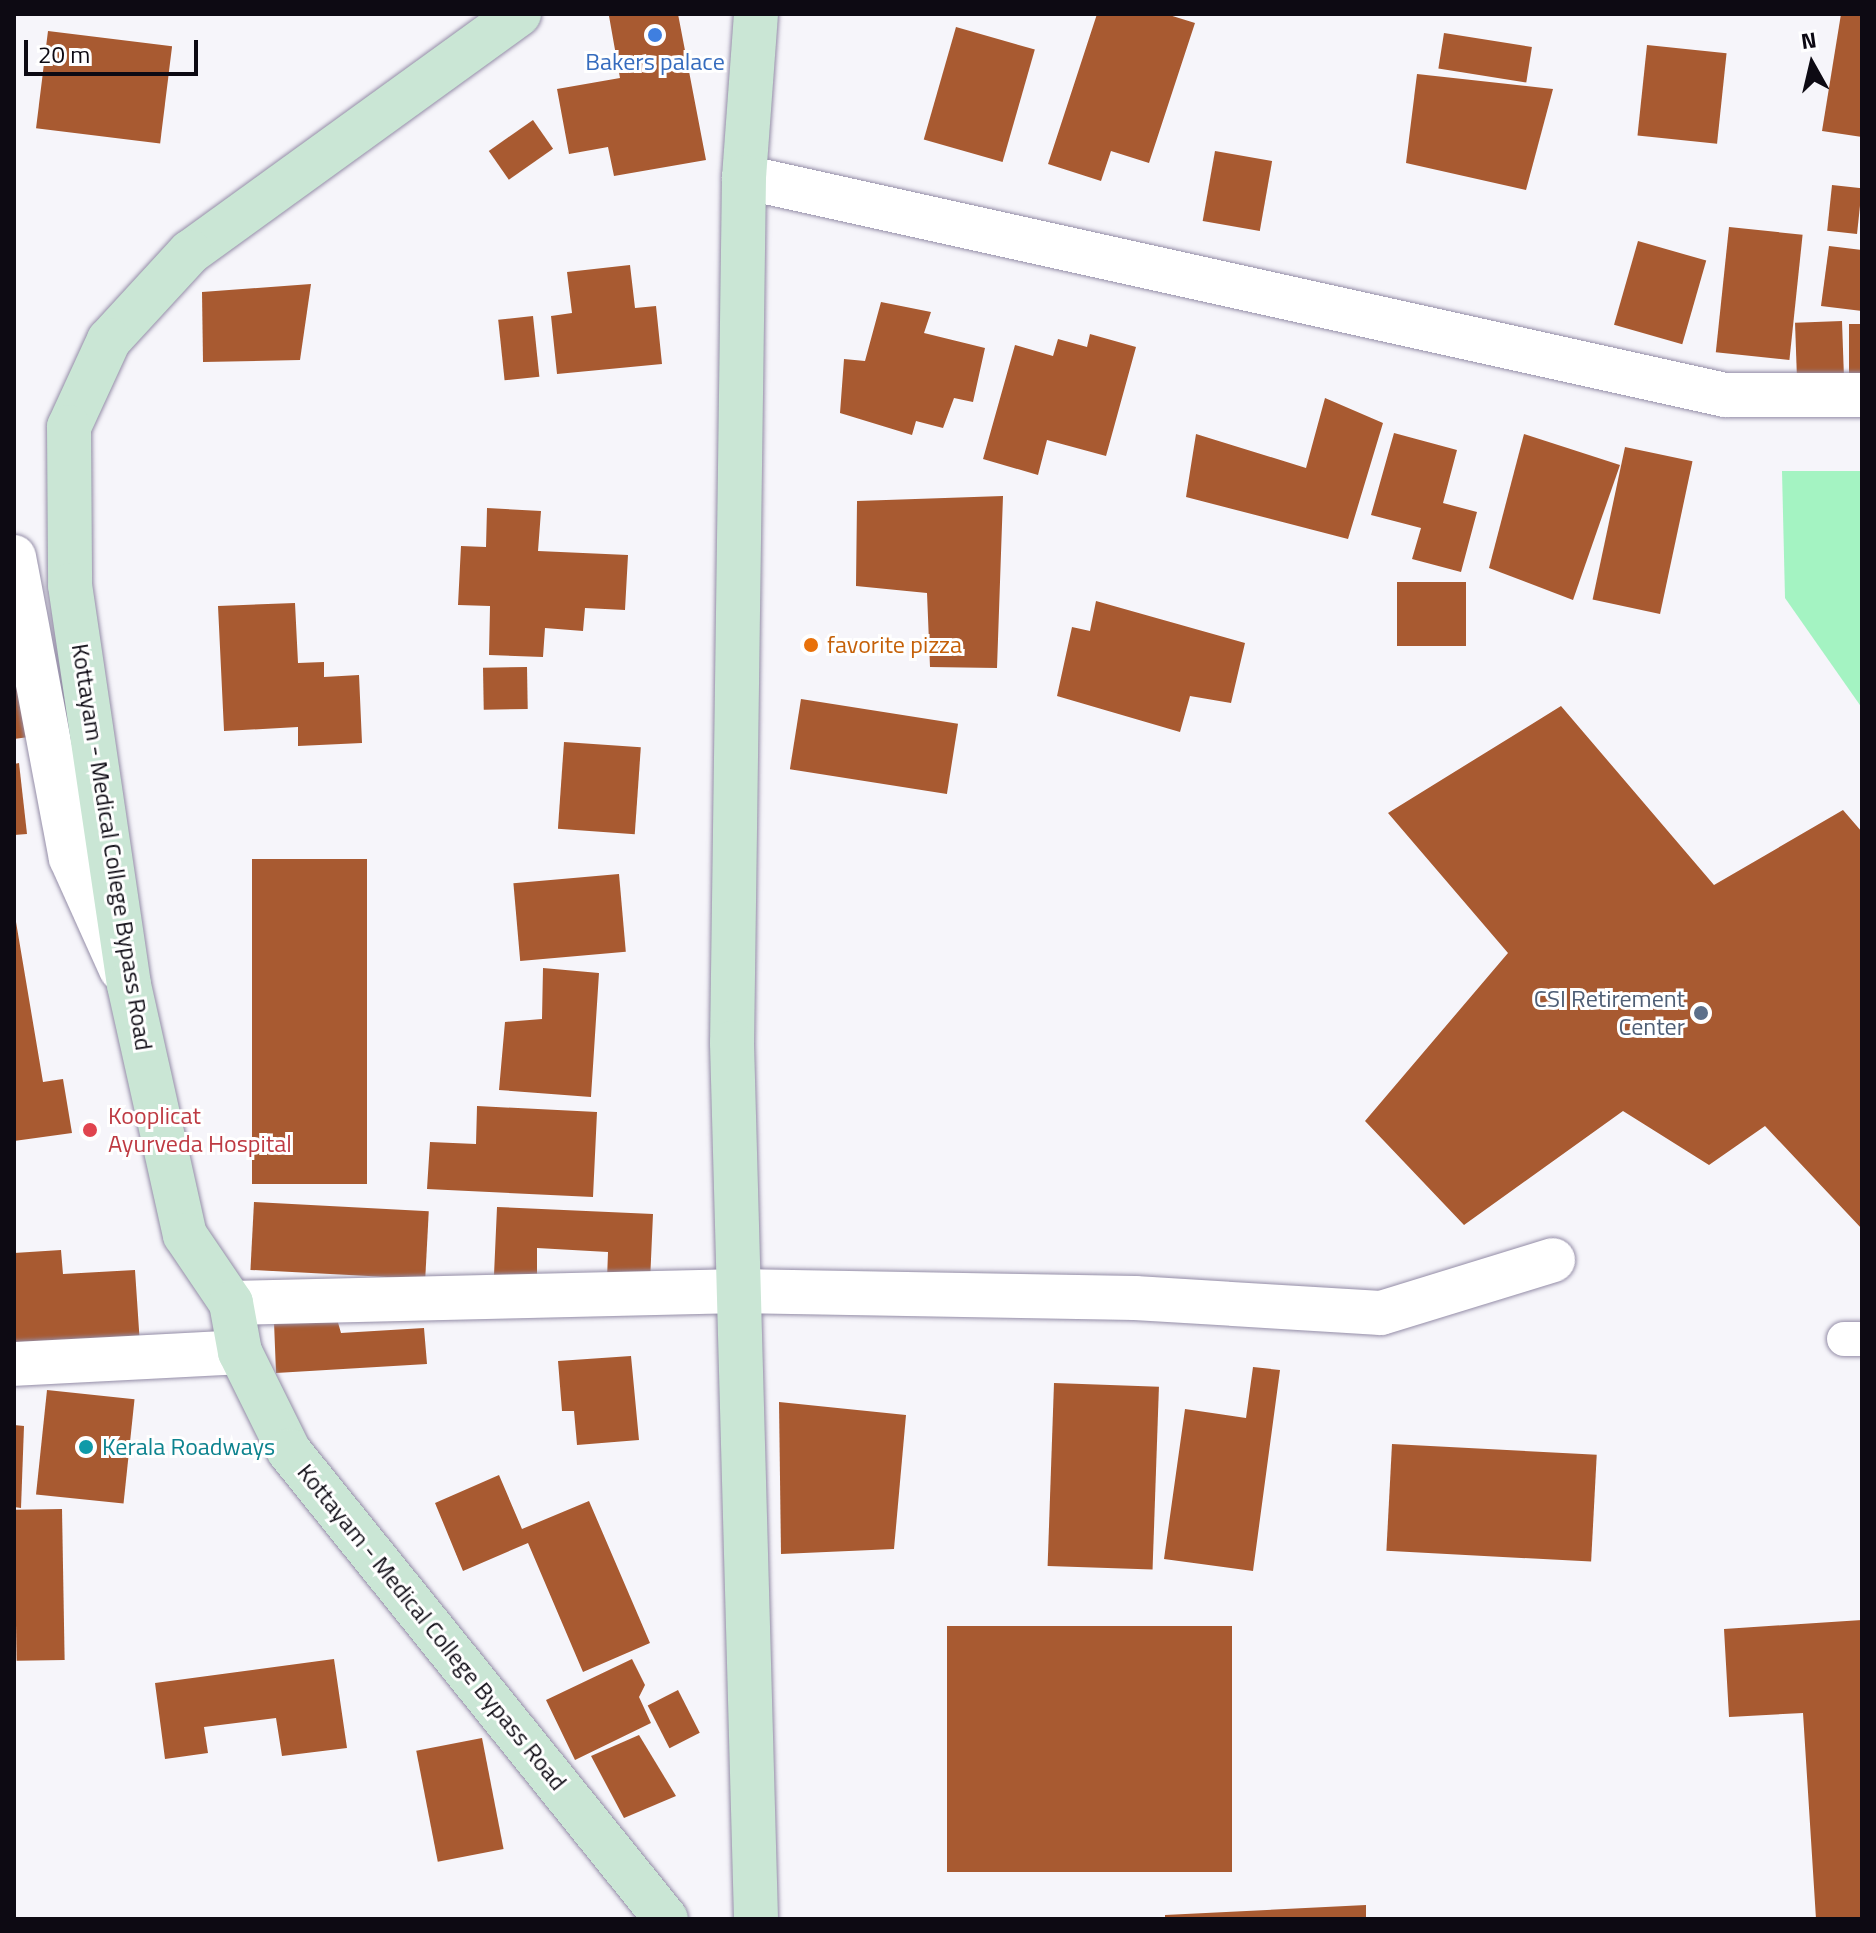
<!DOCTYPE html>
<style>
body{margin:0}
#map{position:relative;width:1876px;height:1933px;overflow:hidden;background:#f6f5fa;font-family:"Titillium Web",sans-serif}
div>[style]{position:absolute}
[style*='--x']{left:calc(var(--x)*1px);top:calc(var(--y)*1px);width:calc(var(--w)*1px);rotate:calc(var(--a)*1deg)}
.green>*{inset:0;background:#a4f3c2}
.building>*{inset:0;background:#a85a31;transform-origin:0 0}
.roads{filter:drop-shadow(0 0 2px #948da7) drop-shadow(0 0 2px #948da7)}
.service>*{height:34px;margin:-17px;padding:0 17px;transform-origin:17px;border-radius:17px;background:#fff}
.minor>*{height:44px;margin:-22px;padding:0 22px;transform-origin:22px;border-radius:22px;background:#fff}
.secondary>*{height:44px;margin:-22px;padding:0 22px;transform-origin:22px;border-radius:22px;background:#cae6d5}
.dots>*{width:22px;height:22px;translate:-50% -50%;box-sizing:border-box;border:4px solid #fff;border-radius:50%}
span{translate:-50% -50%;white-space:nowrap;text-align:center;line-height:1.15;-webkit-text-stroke:6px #fff;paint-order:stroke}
.shop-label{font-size:24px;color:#366cbe}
.food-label{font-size:24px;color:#c56008}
.left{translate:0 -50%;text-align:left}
.street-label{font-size:24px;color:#0d0a13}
.service-label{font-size:24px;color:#4e5e75}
.right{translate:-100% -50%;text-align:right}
.health-label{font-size:24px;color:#be3a42}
.culture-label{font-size:24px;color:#0d838f}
.frame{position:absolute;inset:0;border:16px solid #0d0a13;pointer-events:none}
.north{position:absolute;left:1772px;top:24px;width:80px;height:80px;-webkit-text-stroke:6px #fff;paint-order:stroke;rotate:352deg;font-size:22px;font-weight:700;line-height:32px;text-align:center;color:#0d0a13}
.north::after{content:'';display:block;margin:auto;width:28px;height:36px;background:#0d0a13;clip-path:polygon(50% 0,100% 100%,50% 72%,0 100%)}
.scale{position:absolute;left:24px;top:40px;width:174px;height:36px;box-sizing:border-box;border:4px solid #0d0a13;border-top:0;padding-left:10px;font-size:24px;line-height:28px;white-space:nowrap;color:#0d0a13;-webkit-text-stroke:6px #fff;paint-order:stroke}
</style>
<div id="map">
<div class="green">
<i style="clip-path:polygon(1782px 471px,1862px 471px,1862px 708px,1785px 598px)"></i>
</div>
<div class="building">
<i style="clip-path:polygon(678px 14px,706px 160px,614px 176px,608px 147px,569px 154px,557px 89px,620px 78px,609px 16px)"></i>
<i style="clip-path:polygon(1097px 14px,1166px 14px,1195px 23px,1149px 163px,1111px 151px,1101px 181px,1048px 164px)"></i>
<i style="clip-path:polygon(1841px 14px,1862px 14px,1862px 137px,1822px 131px)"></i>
<i style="left:956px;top:27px;width:82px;height:117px;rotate:16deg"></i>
<i style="left:48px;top:31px;width:125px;height:98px;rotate:7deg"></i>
<i style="left:1444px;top:33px;width:89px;height:36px;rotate:9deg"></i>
<i style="left:1647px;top:45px;width:80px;height:91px;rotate:6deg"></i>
<i style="clip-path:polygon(1417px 74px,1553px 89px,1526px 190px,1406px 163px)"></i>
<i style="left:533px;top:120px;width:35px;height:54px;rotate:55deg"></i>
<i style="left:1215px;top:151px;width:58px;height:71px;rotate:10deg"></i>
<i style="left:1832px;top:185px;width:30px;height:46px;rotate:6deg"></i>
<i style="left:1729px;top:227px;width:74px;height:126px;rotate:6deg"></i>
<i style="left:1638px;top:241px;width:71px;height:87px;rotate:16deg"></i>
<i style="clip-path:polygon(1829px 246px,1862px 250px,1862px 311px,1821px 306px)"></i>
<i style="clip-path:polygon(630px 265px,635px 308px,656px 306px,662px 364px,557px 374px,551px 316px,572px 313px,567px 272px)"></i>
<i style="clip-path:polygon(311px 284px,300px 360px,203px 362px,202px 292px)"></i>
<i style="clip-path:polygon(881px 302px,931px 312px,924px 333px,985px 348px,973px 402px,954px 398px,943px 428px,916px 421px,912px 435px,840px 413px,844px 359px,865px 361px)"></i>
<i style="left:533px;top:316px;width:61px;height:35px;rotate:84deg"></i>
<i style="left:1842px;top:321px;width:61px;height:47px;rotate:88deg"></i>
<i style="left:1849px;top:324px;width:13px;height:57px"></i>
<i style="clip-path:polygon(1090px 334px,1136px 347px,1106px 456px,1047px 440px,1038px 475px,983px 459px,1015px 345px,1053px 356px,1058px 339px,1087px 347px)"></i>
<i style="clip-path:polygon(1325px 398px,1383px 423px,1348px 539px,1186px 497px,1196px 434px,1306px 468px)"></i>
<i style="clip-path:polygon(1394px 433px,1457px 450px,1443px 503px,1477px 512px,1461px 572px,1412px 559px,1421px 528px,1371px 515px)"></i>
<i style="clip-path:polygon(1524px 434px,1620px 465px,1573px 600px,1489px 568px)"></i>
<i style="left:1625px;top:447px;width:69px;height:156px;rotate:12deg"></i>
<i style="clip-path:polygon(1003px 496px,997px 668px,930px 667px,927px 593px,856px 586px,857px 501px)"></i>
<i style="clip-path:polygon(487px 508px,541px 511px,538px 551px,628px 555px,625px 610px,585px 608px,583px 631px,545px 628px,543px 657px,489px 655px,490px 606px,458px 605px,461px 546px,486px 547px)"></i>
<i style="left:1397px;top:582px;width:69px;height:64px"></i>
<i style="clip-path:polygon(1096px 601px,1245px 643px,1231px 703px,1190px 696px,1180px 732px,1057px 696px,1072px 627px,1090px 631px)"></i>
<i style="clip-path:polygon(295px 603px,298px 663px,324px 662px,324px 677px,359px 675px,362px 743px,298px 746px,298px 727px,224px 731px,218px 606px)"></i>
<i style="clip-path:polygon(14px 612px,36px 736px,14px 739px)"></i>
<i style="left:527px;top:667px;width:42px;height:44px;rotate:89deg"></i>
<i style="left:801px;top:699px;width:159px;height:71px;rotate:9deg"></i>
<i style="clip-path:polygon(1561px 706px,1714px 885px,1843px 810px,1862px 832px,1862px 1229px,1765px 1126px,1709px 1165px,1623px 1111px,1464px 1225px,1365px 1121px,1508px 953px,1388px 813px)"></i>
<i style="left:564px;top:742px;width:77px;height:87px;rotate:4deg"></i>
<i style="clip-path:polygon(19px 763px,27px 834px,14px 835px,14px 764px)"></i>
<i style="left:252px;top:859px;width:115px;height:325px"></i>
<i style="left:619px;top:874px;width:78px;height:106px;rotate:85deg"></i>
<i style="clip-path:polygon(14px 910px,43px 1082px,63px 1079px,72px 1133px,14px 1141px)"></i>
<i style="clip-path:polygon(543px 968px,599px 973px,591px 1097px,499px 1090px,505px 1022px,542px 1019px)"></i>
<i style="clip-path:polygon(477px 1106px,597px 1112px,593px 1197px,427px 1189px,430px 1142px,476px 1144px)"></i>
<i style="left:254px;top:1202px;width:175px;height:68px;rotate:3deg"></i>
<i style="clip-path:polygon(497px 1207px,653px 1214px,650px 1282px,607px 1280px,608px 1252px,537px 1248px,537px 1277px,494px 1275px)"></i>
<i style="clip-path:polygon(61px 1250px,63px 1274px,135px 1270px,140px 1345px,14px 1353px,14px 1253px)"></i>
<i style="clip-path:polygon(337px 1319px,341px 1333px,424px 1328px,427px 1364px,276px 1373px,274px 1322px)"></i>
<i style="clip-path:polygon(631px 1356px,639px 1440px,577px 1445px,574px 1411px,562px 1411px,558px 1361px)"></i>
<i style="clip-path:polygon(1253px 1367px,1280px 1370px,1253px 1571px,1164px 1559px,1185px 1409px,1246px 1418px)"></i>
<i style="left:1054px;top:1383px;width:105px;height:183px;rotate:2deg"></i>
<i style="left:47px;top:1390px;width:88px;height:105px;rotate:6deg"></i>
<i style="clip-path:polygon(779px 1402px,906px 1415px,894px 1549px,781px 1554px)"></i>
<i style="clip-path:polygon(14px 1425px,24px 1426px,21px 1508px,14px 1507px)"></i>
<i style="left:1392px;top:1444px;width:205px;height:107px;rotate:3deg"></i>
<i style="clip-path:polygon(499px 1475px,522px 1529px,589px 1501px,650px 1643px,583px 1672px,528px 1543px,463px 1571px,435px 1503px)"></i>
<i style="left:62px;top:1509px;width:151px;height:48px;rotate:89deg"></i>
<i style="clip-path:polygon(1862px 1620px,1862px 1919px,1816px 1919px,1803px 1713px,1729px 1717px,1724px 1629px)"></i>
<i style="left:1232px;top:1626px;width:246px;height:285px;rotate:90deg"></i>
<i style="clip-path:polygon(334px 1659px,347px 1748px,282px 1756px,276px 1718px,204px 1727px,208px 1753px,165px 1759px,155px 1683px)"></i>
<i style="clip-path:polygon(632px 1659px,645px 1685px,639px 1697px,651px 1723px,575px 1760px,546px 1700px)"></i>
<i style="left:678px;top:1690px;width:48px;height:34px;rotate:63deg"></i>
<i style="clip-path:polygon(639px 1735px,676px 1796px,624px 1818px,591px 1756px)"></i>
<i style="left:482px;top:1738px;width:113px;height:67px;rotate:79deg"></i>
<i style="clip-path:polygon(1366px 1905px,1366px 1919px,1165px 1919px,1165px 1915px)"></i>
</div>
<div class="roads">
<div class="service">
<i style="--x:1844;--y:1339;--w:18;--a:0"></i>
</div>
<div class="minor">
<i style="--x:744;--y:177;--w:1005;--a:12.53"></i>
<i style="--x:1725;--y:395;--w:137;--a:0"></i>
<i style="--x:14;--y:557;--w:306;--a:79.3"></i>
<i style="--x:71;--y:858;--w:122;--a:65.8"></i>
<i style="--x:231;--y:1303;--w:504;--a:-1.36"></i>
<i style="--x:735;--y:1291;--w:400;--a:1"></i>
<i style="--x:1135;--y:1298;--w:246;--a:3.5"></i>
<i style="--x:1381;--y:1313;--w:180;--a:-17.1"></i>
<i style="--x:14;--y:1364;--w:226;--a:-3"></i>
</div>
<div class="secondary">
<i style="--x:519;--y:14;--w:406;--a:144.1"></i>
<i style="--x:190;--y:252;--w:120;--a:132.6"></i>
<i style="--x:109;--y:340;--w:96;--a:114.7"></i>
<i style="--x:69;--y:427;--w:158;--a:89.6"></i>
<i style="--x:70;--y:585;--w:404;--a:81.6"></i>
<i style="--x:129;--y:985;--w:256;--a:77.4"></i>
<i style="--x:185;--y:1235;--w:82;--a:55.9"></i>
<i style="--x:231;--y:1303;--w:50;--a:79.6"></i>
<i style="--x:240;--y:1352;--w:110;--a:63.7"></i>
<i style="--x:289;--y:1451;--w:601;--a:51.15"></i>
<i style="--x:756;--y:14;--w:163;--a:94.2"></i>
<i style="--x:744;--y:177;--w:866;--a:90.79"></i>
<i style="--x:732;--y:1043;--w:876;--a:88.43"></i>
</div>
</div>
<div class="dots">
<i style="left:655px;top:35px;background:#3f7fe0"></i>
<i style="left:811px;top:645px;background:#e8710a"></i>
<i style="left:1701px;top:1013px;background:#5c6f8a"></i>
<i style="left:90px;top:1130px;background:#e0444e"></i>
<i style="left:86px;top:1447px;background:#0f9aa8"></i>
</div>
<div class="shop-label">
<span style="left:655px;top:62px">Bakers palace</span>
</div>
<div class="food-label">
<span class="left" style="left:827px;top:645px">favorite pizza</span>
</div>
<div class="street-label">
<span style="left:112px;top:847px;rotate:81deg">Kottayam - Medical College Bypass Road</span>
<span style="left:432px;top:1627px;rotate:51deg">Kottayam - Medical College Bypass Road</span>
</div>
<div class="service-label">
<span class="right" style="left:1685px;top:1013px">CSI Retirement<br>Center</span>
</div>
<div class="health-label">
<span class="left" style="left:108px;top:1130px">Kooplicat<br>Ayurveda Hospital</span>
</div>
<div class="culture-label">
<span class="left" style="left:102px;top:1447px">Kerala Roadways</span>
</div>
<div class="frame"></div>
<div class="north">N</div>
<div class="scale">20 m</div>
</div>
